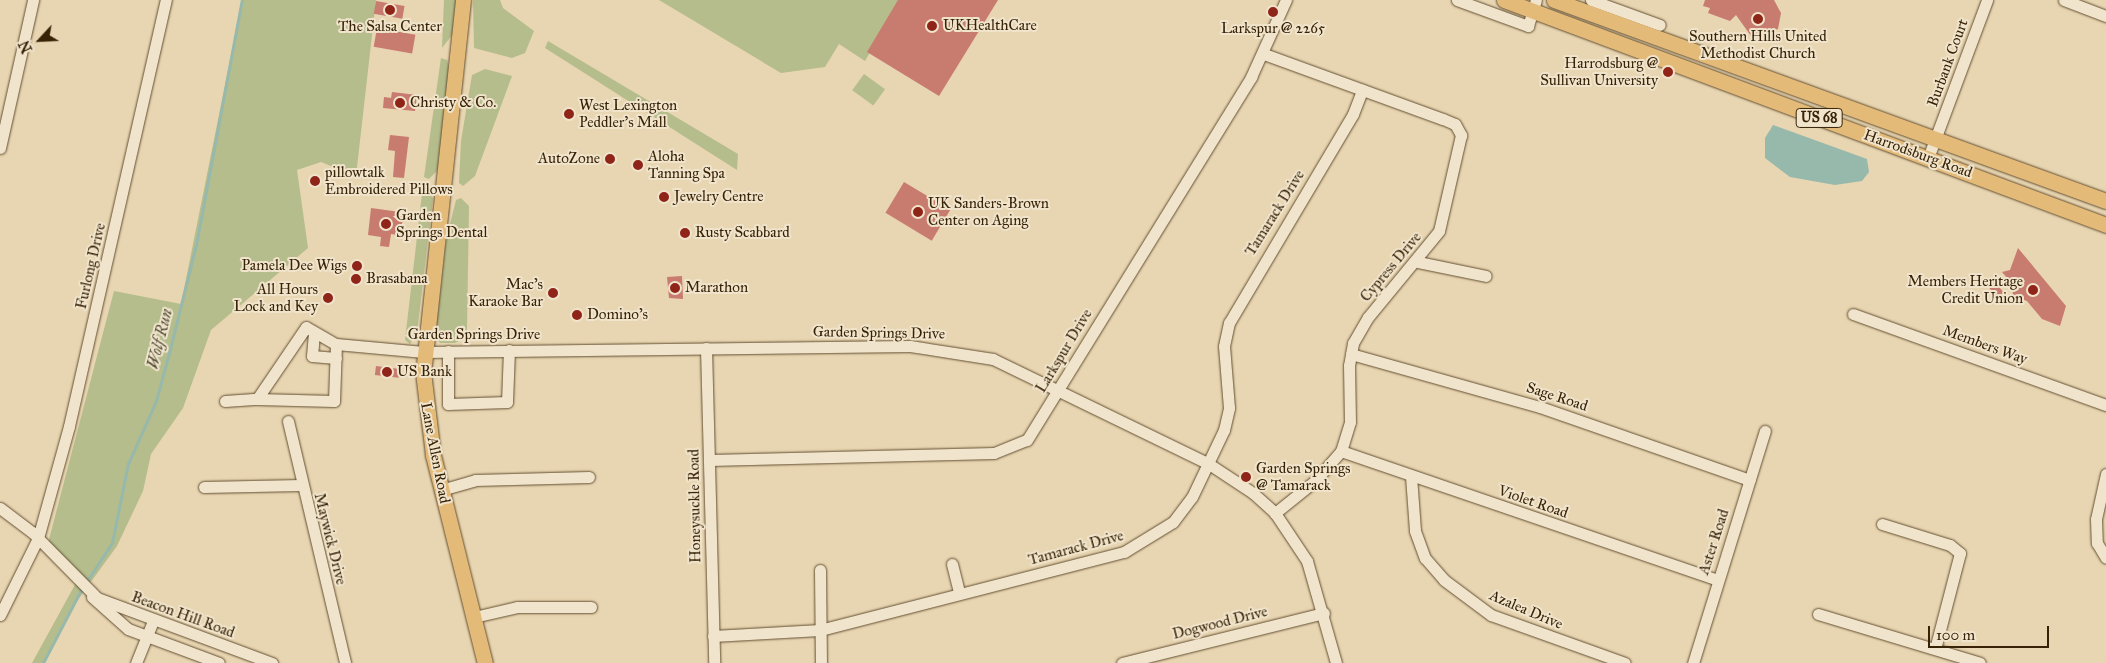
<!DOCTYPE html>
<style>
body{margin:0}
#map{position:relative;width:2106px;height:663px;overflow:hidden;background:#e8d5b1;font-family:"IM FELL Great Primer",serif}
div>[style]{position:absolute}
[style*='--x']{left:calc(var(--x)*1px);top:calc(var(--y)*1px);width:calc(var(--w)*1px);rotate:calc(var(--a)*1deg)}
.green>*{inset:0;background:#b5bd8c;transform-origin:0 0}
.water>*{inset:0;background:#97b9ac}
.stream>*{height:2.5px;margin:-1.25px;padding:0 1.25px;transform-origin:1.25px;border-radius:1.25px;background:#97b9ac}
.building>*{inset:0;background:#c87b6f;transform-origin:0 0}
.roads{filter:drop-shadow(0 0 1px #634f31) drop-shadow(0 0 1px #634f31)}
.minor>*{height:11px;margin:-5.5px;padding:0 5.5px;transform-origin:5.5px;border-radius:5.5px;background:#f0e4cc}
.major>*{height:15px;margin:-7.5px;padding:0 7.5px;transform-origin:7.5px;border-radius:7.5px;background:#e4ba78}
.dots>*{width:14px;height:14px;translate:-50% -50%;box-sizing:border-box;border:2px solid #f0e4cc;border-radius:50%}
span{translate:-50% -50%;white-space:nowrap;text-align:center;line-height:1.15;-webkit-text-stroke:4px #f0e4cc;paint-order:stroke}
.shield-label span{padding:1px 4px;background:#f0e4cc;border:1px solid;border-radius:4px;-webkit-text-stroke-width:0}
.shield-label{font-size:14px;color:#372206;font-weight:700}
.poi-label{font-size:15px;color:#372206}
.left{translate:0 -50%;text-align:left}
.right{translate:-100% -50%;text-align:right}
.street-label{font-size:15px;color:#372206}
.water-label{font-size:16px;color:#544f38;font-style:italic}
.north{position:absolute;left:15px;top:15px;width:50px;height:50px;-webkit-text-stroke:4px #f0e4cc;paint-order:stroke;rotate:245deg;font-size:14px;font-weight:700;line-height:20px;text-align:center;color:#372206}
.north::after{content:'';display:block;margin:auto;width:18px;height:22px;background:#372206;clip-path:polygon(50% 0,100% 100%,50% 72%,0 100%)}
.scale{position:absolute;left:1928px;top:626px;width:121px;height:22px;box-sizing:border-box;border:2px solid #372206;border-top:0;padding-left:6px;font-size:15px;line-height:18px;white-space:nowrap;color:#372206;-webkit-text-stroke:4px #f0e4cc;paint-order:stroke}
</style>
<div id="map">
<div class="green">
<i style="clip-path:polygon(242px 0,376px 0,356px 176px,321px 162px,297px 170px,308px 248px,211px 330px,183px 408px,151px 454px,143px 491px,117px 546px,69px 612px,43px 663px,32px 663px,77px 581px,47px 547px,114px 291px,181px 304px)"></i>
<i style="clip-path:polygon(444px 0,456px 0,453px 34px,442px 48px)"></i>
<i style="clip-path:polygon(473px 0,500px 0,503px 8px,534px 31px,525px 53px,512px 58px,474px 48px)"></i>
<i style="clip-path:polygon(659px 0,901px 0,865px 61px,839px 44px,825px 67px,781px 73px)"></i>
<i style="clip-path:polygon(548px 41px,738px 154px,737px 170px,545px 48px)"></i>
<i style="clip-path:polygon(441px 58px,447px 60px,450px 71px,438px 170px,429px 179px,424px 177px)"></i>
<i style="clip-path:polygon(485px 69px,512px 76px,475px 176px,463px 186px,459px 183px,461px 141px,472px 75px)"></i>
<i style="left:864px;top:74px;width:26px;height:20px;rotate:36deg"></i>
<i style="clip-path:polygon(426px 190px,433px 198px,417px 333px,410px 344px,405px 340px,422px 194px)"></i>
<i style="clip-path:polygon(461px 198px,469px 206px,467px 330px,464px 338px,455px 343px,440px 343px,435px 336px,446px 240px,456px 200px)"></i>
</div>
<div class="water">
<i style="clip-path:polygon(1773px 125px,1867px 159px,1869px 172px,1862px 181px,1835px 185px,1790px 177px,1765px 158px,1765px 138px)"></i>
</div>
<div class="stream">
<i style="--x:87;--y:581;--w:45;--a:-56.7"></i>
<i style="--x:112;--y:543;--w:81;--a:-78.6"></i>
<i style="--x:128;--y:464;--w:69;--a:-66"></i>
<i style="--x:156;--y:401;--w:50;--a:-74.8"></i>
<i style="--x:169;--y:353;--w:111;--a:-76"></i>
<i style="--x:196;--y:245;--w:249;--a:-79.4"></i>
<i style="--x:43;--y:663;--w:85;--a:-62.5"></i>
</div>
<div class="building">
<i style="clip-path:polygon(898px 0,998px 0,939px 96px,867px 52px)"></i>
<i style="clip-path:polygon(1705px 0,1774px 0,1781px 13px,1778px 29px,1751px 36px,1736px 15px,1730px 21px,1708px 13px,1710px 8px,1703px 6px)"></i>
<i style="left:376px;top:1px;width:29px;height:13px;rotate:10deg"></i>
<i style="left:377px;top:28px;width:39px;height:19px;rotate:10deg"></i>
<i style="clip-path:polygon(392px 92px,417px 95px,415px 111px,383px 108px,384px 97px,391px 98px)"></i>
<i style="clip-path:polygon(390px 135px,409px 137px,404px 178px,393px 177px,395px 151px,388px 150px)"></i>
<i style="left:904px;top:182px;width:54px;height:36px;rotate:31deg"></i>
<i style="clip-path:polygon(371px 208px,400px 212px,404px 218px,398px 235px,391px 234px,389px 247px,380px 246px,381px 237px,368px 235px)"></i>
<i style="clip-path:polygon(2018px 248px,2066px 306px,2060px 326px,2042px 319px,2027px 301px,2012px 295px,2015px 287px,2002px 272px,2010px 270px)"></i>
<i style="clip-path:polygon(682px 276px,683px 299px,669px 298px,667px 277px)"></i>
<i style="left:1992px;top:279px;width:18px;height:8px;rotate:49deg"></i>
<i style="left:376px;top:366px;width:24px;height:9px;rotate:7deg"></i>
</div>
<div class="roads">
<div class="minor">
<i style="--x:1457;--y:0;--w:76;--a:20.1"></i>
<i style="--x:1528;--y:26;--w:27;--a:-73"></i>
<i style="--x:1591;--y:0;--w:73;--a:19.9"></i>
<i style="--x:2064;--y:0;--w:45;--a:20.9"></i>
<i style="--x:1264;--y:54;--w:190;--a:20"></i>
<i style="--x:1443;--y:119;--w:13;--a:23"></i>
<i style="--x:1455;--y:124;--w:13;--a:61"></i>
<i style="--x:1461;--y:135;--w:98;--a:102.9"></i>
<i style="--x:1439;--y:231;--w:112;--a:129.5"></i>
<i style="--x:1368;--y:317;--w:30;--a:120"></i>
<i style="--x:1353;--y:343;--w:22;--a:100"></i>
<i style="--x:1349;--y:365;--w:57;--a:89"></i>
<i style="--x:1350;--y:422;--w:30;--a:107"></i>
<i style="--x:1341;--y:451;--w:38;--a:131"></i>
<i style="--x:1316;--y:480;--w:53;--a:141.2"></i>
<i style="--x:0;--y:148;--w:152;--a:-77.4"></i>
<i style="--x:1928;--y:158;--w:169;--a:-69.5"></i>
<i style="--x:1418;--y:262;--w:69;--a:11.6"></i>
<i style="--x:1853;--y:314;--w:269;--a:19.8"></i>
<i style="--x:314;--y:333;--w:23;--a:95"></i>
<i style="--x:312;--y:356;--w:24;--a:5"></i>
<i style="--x:336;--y:344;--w:57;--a:92"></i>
<i style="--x:334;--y:401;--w:77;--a:-178.5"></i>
<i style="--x:257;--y:399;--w:87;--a:-55.8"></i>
<i style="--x:306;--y:327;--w:34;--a:30"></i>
<i style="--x:336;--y:344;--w:88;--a:5.2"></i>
<i style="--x:424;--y:352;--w:486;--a:-0.7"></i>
<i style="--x:910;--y:346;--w:84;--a:8.9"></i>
<i style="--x:993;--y:359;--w:240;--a:25.9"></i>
<i style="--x:1209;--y:464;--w:53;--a:33.4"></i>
<i style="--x:1253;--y:493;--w:30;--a:42"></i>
<i style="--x:1275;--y:513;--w:58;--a:56.3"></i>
<i style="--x:1307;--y:561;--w:106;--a:74.1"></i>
<i style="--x:706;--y:348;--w:315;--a:88.5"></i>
<i style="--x:448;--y:351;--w:53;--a:90"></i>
<i style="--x:448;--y:404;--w:59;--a:-1.9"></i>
<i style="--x:507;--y:402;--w:52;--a:-87.8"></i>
<i style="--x:1351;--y:354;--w:196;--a:15.7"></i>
<i style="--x:1540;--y:407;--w:222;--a:19.2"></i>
<i style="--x:225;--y:401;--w:32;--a:-4"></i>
<i style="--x:288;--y:421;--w:249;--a:76.7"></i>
<i style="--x:1341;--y:451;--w:398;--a:18.9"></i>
<i style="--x:710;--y:460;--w:284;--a:-1.4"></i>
<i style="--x:994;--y:453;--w:35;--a:-22"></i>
<i style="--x:1027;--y:440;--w:427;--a:-58.3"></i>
<i style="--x:1251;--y:77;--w:85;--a:-65.6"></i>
<i style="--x:2106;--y:474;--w:46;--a:102.5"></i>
<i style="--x:2096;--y:519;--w:24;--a:88"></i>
<i style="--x:2097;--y:543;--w:17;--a:59"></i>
<i style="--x:1411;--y:476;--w:55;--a:85.8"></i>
<i style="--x:1415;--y:531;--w:29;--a:70"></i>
<i style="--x:1425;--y:558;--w:29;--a:49"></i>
<i style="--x:1444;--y:580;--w:59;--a:36.7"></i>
<i style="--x:1491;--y:615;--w:142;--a:19.7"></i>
<i style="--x:204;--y:487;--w:97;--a:-1.2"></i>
<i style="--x:441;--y:490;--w:35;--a:-16"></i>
<i style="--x:475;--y:480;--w:114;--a:-1.5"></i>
<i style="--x:0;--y:508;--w:40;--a:37"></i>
<i style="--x:32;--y:532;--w:93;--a:45.4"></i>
<i style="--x:97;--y:598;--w:187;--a:20.4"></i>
<i style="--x:1882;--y:524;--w:71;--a:17.2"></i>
<i style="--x:1950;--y:545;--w:13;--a:39"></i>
<i style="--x:1960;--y:553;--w:99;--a:104.6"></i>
<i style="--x:952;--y:564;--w:30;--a:76"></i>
<i style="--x:820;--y:570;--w:93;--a:89.4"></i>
<i style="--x:92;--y:597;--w:48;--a:41.6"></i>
<i style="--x:128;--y:629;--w:97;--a:20.5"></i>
<i style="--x:1818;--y:614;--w:169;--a:16.8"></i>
<i style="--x:0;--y:615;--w:86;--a:-63.7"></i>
<i style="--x:38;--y:538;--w:116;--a:-74.5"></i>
<i style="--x:69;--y:426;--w:437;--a:-77.2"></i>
<i style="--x:474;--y:617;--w:44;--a:-13.1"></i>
<i style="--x:517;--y:607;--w:74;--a:0"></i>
<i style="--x:713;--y:636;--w:107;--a:-3.2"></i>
<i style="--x:820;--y:630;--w:314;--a:-14.4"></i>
<i style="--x:1124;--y:552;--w:57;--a:-31.5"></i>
<i style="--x:1173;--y:522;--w:31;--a:-53"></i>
<i style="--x:1192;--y:497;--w:74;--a:-64.5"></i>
<i style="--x:1224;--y:430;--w:23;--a:-77"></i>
<i style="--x:1229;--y:408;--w:62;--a:-94.6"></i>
<i style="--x:1224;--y:346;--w:24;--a:-78"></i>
<i style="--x:1229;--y:323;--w:243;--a:-59.3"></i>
<i style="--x:1353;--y:114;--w:26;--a:-69"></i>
<i style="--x:136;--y:663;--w:45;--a:-68"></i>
<i style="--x:1122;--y:663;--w:208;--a:-13.9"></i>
<i style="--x:1693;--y:663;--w:243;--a:-72.8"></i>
</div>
<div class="major">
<i style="--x:463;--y:0;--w:374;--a:96.1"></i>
<i style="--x:423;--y:372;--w:84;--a:83.1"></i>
<i style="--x:433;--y:455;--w:214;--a:76"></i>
<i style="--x:1504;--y:0;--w:643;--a:20.49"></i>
<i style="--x:1554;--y:0;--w:587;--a:20.01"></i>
</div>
</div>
<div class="dots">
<i style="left:390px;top:10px;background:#8f2418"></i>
<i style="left:1273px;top:12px;background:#8f2418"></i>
<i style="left:1758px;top:19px;background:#8f2418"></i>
<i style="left:932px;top:26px;background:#8f2418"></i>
<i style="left:1668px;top:72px;background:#8f2418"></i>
<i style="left:400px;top:103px;background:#8f2418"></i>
<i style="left:569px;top:114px;background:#8f2418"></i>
<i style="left:610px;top:159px;background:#8f2418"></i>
<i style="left:638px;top:165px;background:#8f2418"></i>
<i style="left:315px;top:181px;background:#8f2418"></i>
<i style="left:664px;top:197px;background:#8f2418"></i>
<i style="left:918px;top:212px;background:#8f2418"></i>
<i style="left:386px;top:224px;background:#8f2418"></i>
<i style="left:685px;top:233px;background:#8f2418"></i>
<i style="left:357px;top:266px;background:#8f2418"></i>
<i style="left:356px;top:279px;background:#8f2418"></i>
<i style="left:675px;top:288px;background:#8f2418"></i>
<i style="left:2033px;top:290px;background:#8f2418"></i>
<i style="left:553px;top:293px;background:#8f2418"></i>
<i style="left:328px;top:298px;background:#8f2418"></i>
<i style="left:577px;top:315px;background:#8f2418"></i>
<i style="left:387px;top:372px;background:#8f2418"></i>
<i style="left:1246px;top:477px;background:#8f2418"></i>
</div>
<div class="shield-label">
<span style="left:1819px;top:118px">US 68</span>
</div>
<div class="poi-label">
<span class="left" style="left:943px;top:26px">UKHealthCare</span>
<span style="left:390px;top:27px">The Salsa Center</span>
<span style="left:1273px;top:29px">Larkspur @ 2265</span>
<span style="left:1758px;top:45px">Southern Hills United<br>Methodist Church</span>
<span class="right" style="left:1658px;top:72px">Harrodsburg @<br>Sullivan University</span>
<span class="left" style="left:410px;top:103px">Christy &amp; Co.</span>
<span class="left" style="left:579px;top:114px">West Lexington<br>Peddler's Mall</span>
<span class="left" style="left:648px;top:165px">Aloha<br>Tanning Spa</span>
<span class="right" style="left:600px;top:159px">AutoZone</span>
<span class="left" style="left:325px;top:181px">pillowtalk<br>Embroidered Pillows</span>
<span class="left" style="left:674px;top:197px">Jewelry Centre</span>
<span class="left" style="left:928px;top:212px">UK Sanders-Brown<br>Center on Aging</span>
<span class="left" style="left:396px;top:224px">Garden<br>Springs Dental</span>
<span class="left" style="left:695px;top:233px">Rusty Scabbard</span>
<span class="right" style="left:347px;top:266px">Pamela Dee Wigs</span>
<span class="left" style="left:366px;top:279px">Brasabana</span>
<span class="right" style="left:2023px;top:290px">Members Heritage<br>Credit Union</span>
<span class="right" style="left:543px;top:293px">Mac's<br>Karaoke Bar</span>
<span class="left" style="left:685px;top:288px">Marathon</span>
<span class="right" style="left:318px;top:298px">All Hours<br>Lock and Key</span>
<span class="left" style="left:587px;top:315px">Domino's</span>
<span class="left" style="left:397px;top:372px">US Bank</span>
<span class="left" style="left:1256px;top:477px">Garden Springs<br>@ Tamarack</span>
</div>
<div class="street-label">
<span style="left:1948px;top:63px;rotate:-70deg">Burbank Court</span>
<span style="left:1918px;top:154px;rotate:20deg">Harrodsburg Road</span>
<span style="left:1275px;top:213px;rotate:-58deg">Tamarack Drive</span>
<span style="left:91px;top:266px;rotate:-77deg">Furlong Drive</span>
<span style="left:1391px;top:267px;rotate:-50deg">Cypress Drive</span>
<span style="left:879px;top:333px;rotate:1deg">Garden Springs Drive</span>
<span style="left:474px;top:335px">Garden Springs Drive</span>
<span style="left:1985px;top:345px;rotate:20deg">Members Way</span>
<span style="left:1064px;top:351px;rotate:-59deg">Larkspur Drive</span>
<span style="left:1557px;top:397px;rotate:18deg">Sage Road</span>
<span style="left:435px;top:453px;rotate:79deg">Lane Allen Road</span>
<span style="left:1533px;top:502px;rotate:19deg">Violet Road</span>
<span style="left:695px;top:506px;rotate:-91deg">Honeysuckle Road</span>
<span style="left:330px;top:539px;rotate:76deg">Maywick Drive</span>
<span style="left:1714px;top:542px;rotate:-72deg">Aster Road</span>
<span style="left:1076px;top:548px;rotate:-15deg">Tamarack Drive</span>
<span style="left:1526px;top:610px;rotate:23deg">Azalea Drive</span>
<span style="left:183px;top:615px;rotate:20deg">Beacon Hill Road</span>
<span style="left:1220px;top:623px;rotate:-14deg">Dogwood Drive</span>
</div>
<div class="water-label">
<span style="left:160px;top:339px;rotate:-76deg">Wolf Run</span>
</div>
<div class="north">N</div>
<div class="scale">100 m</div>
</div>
